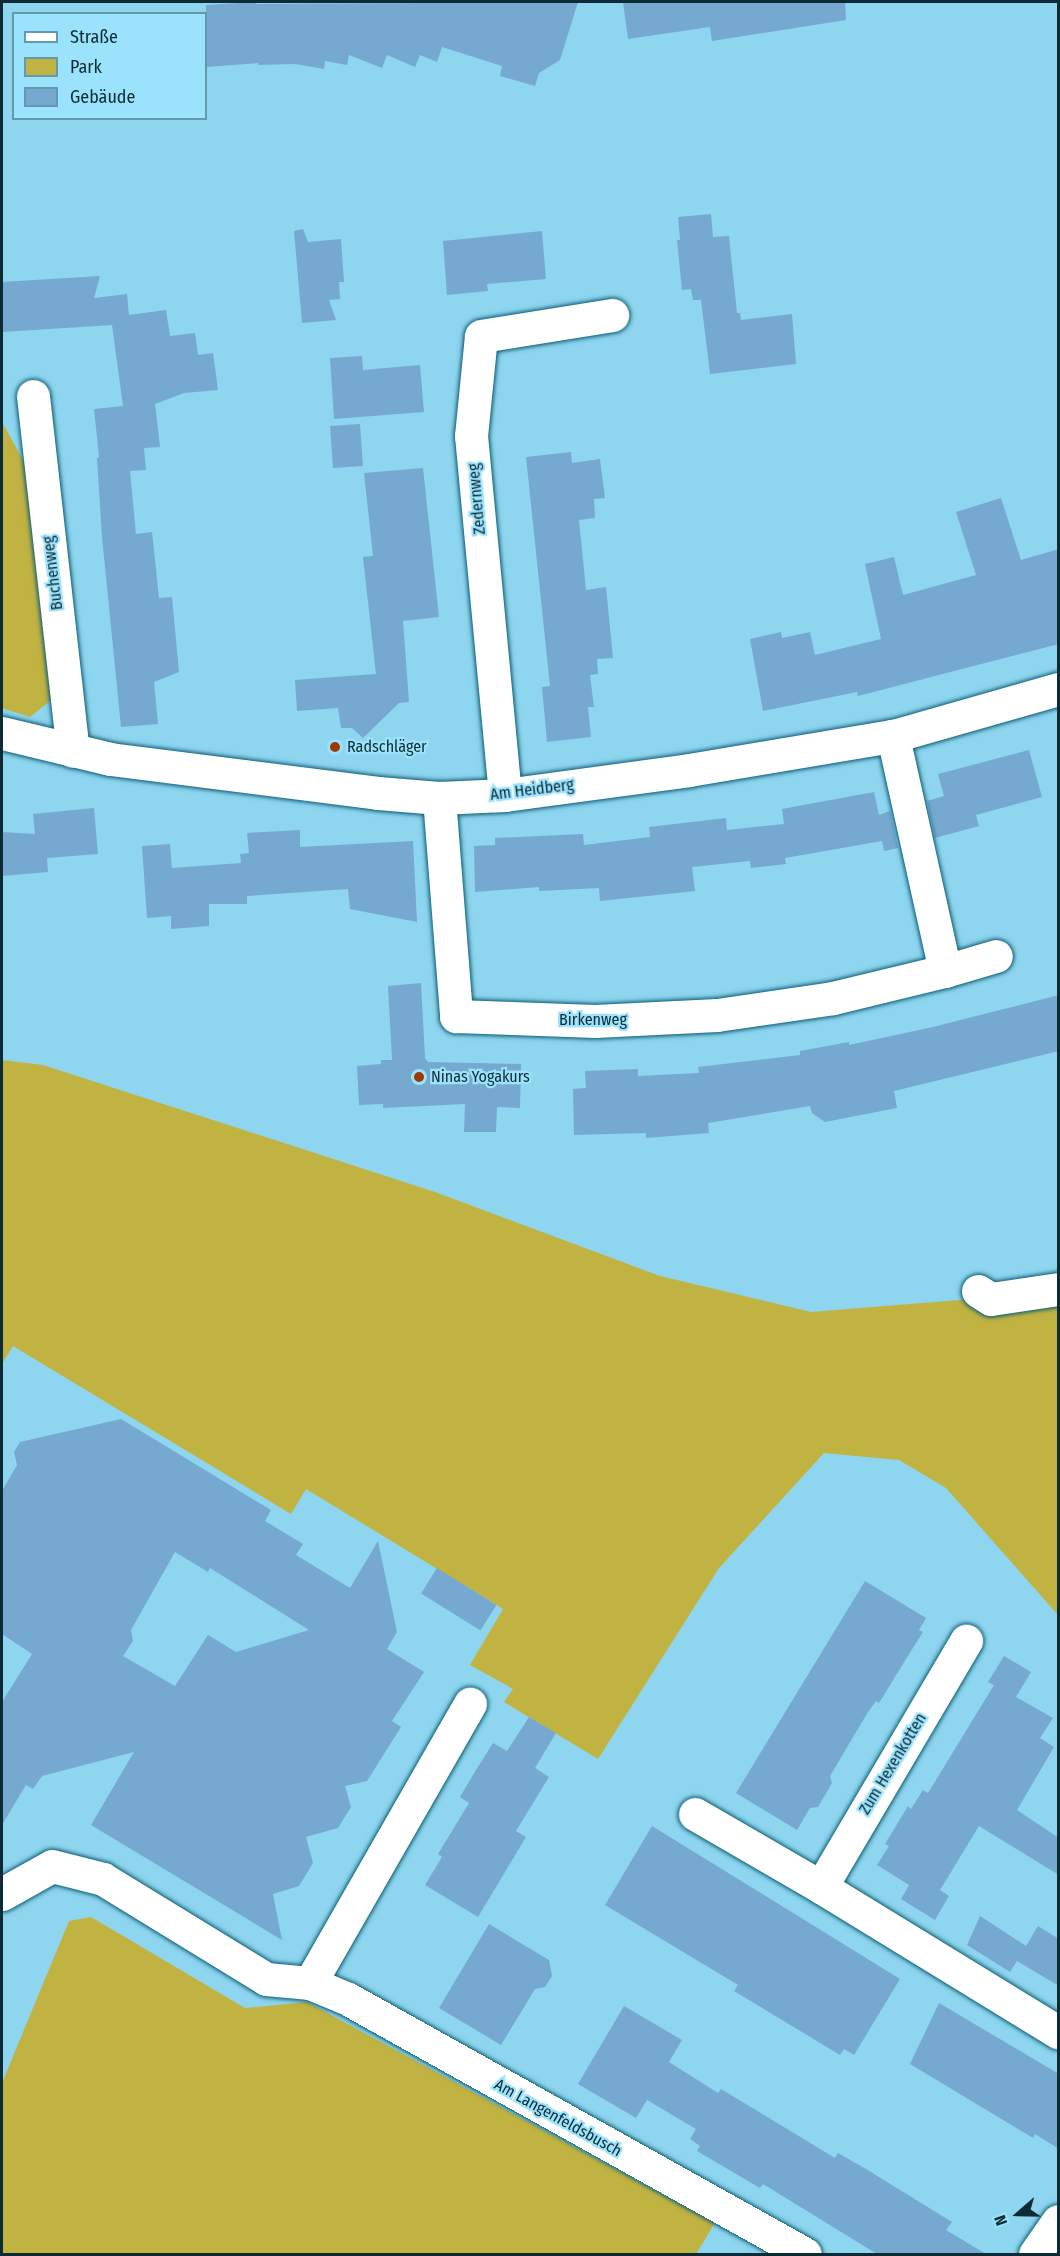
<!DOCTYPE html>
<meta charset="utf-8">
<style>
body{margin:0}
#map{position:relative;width:1060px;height:2256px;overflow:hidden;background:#8ed5ef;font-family:"Fira Sans Condensed",sans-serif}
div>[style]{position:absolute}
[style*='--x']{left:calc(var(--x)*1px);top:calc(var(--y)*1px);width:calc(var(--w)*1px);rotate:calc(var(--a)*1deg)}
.green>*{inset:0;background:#c1b342}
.building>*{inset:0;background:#76a9d0;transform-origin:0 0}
.roads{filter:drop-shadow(0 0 2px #0a5d73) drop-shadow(0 0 2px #0a5d73)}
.minor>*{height:33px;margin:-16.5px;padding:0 16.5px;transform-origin:16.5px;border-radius:16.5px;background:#fff}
.dots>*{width:16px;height:16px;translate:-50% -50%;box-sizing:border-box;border:3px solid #9be3fc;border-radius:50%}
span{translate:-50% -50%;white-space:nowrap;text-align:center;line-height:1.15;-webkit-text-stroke:4.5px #9be3fc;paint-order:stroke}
.street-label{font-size:16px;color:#0d2b35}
.poi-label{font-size:16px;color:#0d2b35}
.left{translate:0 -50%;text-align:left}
.frame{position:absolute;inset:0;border:3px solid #0d2b35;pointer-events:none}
.legend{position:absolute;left:12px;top:12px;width:195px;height:108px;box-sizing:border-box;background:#9be3fc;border:2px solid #6299ac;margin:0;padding:8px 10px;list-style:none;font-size:18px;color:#0d2b35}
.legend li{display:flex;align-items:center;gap:12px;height:30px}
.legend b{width:30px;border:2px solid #6299ac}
.north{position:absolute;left:988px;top:2184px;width:60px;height:60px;-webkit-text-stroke:4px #9be3fc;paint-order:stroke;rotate:250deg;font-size:16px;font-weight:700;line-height:24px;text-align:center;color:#0d2b35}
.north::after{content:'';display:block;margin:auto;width:21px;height:27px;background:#0d2b35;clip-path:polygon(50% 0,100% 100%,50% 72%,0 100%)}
</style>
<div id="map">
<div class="green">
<i style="clip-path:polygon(2px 422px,29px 471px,56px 696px,30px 717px,2px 708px)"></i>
<i style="clip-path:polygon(2px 1060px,43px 1065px,435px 1192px,660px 1276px,811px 1312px,1058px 1292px,1058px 1615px,946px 1488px,899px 1460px,824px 1453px,719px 1568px,598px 1759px,504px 1702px,513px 1689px,470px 1665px,503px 1609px,306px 1489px,291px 1514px,13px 1346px,2px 1364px)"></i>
<i style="clip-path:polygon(91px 1917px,245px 2008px,307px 2002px,715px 2223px,696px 2254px,2px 2254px,2px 2083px,69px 1921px)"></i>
</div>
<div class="building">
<i style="clip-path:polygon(256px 2px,256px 4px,578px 2px,560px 60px,539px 73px,535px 86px,500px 76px,502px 66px,442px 47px,437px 62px,420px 55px,415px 67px,387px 55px,382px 68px,349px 55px,347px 65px,325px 61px,324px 69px,295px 64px,258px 65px,258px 63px,206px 67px,206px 5px)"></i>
<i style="clip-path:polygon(623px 2px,845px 2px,846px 20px,712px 41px,710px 27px,628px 39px)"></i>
<i style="clip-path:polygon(711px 214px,713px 237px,729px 236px,737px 313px,740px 313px,741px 320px,792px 314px,796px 364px,710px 374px,701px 300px,693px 300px,691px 289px,682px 290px,677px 240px,680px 240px,678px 217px)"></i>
<i style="clip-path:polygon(303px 229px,308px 242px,341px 239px,344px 282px,339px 282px,340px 299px,329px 300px,336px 320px,302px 323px,294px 231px)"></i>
<i style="clip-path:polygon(542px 231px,546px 279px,487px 284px,488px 291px,447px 295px,443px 241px)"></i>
<i style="clip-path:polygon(100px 276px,94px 298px,127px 294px,129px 315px,166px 310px,170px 336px,195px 333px,198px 355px,213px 353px,218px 390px,184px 393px,155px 404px,160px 447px,144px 448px,146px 470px,130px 471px,136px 534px,152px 532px,159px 598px,172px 597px,179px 672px,154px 682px,158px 724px,121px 727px,102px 537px,97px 458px,99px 457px,94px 409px,123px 406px,112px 325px,2px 332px,2px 282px)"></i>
<i style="clip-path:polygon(362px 356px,363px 370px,420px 365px,424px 412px,334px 419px,330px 358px)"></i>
<i style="left:360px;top:424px;width:42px;height:30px;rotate:86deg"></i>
<i style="clip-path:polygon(571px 452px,572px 463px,600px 459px,605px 498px,594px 499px,595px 518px,579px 520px,586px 590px,606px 587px,613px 658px,597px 659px,598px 674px,590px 675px,594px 707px,588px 707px,591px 737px,547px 742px,542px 687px,550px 686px,526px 457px)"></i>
<i style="clip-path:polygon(423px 468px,439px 617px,403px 621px,409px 702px,399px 703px,363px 738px,352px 728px,341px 728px,338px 708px,297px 711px,295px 680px,376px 674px,363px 557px,373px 556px,364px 473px)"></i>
<i style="clip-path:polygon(1001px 498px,1021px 560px,1059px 549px,1059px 644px,858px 696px,857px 692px,763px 711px,750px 639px,781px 632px,782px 638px,810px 632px,815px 655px,881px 639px,865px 564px,894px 557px,903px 595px,976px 575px,956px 512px)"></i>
<i style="clip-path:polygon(1029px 750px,1042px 797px,976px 815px,979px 826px,935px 838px,927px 801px,944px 796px,938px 774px)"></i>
<i style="clip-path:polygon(874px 792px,879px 815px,890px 811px,898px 848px,884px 851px,882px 841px,785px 858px,786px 864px,751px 868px,750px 861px,692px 867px,695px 891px,600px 901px,599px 888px,539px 891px,539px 887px,475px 892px,474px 846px,495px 845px,495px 838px,583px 834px,584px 845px,650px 837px,649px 827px,726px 818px,727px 830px,784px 824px,782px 809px)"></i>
<i style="clip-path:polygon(94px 808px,98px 854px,47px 858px,48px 872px,2px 876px,2px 832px,35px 834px,33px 814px)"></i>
<i style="clip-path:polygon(300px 830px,300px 847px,413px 841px,417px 922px,350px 909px,348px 889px,247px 896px,247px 904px,209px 904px,209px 926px,171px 929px,171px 916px,147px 918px,142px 846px,170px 844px,172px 868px,241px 863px,240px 854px,249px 853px,247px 833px)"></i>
<i style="clip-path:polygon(421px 983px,425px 1058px,428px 1062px,521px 1064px,520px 1108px,497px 1107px,496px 1132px,464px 1132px,465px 1104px,383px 1108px,383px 1104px,359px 1105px,357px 1066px,381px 1064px,381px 1060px,392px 1060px,388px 986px)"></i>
<i style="clip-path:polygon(1059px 995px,1059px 1051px,894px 1091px,897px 1108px,825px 1122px,812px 1113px,810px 1106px,708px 1123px,709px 1133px,646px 1138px,646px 1133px,574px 1135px,573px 1089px,586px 1088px,585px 1071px,638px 1069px,638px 1076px,699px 1073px,698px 1067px,800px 1055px,800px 1051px,849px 1042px,849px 1045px,933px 1027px)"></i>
<i style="clip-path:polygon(evenodd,121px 1419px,271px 1510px,265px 1521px,303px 1544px,296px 1555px,350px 1588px,378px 1541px,397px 1632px,387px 1649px,424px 1672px,392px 1721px,401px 1727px,367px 1781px,345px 1786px,351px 1807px,338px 1828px,306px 1837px,313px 1863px,299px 1886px,273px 1894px,282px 1940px,91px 1825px,134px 1752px,42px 1776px,33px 1789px,26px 1785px,2px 1825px,2px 1702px,32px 1654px,2px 1634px,2px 1491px,17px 1465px,14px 1452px,20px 1442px,121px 1419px,175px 1552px,208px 1572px,210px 1568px,309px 1630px,236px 1652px,208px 1635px,175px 1686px,123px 1656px,133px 1641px,131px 1630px,175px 1552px)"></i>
<i style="left:437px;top:1568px;width:70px;height:30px;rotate:32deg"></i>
<i style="clip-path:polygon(865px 1581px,926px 1618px,919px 1630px,923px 1632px,906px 1659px,879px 1703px,876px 1701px,868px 1712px,830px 1776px,832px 1783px,818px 1807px,810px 1808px,797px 1830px,736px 1793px)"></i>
<i style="clip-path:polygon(1004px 1656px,1031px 1672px,1016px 1697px,1053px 1718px,1040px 1738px,1054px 1747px,1017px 1810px,1059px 1838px,1059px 1875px,979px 1826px,940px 1890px,949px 1896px,935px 1920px,901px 1899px,909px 1885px,877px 1865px,889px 1846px,885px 1844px,908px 1806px,911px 1809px,923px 1790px,928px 1793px,994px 1685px,988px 1682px)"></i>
<i style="clip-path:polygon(529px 1717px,556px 1733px,535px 1768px,549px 1777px,516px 1831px,526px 1837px,478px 1917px,425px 1885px,442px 1857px,438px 1854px,469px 1803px,460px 1797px,476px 1770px,493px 1743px,507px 1751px)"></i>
<i style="clip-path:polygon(652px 1826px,900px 1979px,854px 2055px,844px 2049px,840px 2055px,734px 1991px,738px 1985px,605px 1905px)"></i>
<i style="clip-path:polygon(980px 1916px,1026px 1946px,1038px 1926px,1059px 1939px,1059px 1986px,1017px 1961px,1024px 1950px,1010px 1972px,967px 1945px)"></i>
<i style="clip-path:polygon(489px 1924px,549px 1960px,552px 1976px,545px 1987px,535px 1989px,501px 2045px,439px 2008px)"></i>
<i style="clip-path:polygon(939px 2003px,1059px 2074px,1059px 2149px,1035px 2134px,1033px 2138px,910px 2064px)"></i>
<i style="clip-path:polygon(624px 2006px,682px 2040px,669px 2062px,718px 2093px,721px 2089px,835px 2158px,838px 2153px,866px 2169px,952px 2222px,946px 2230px,986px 2254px,877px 2254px,763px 2184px,760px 2188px,697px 2151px,700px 2146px,690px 2139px,696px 2129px,647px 2100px,636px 2118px,578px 2084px)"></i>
</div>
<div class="roads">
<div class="minor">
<i style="--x:33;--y:396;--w:357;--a:83.6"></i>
<i style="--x:2;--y:733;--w:111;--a:13.5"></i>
<i style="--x:110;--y:759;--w:270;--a:7.2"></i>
<i style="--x:378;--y:793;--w:61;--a:4.7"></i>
<i style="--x:439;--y:798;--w:66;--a:-2.6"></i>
<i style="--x:505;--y:795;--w:186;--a:-7.7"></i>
<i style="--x:689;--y:770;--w:207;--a:-9.5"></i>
<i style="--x:893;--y:736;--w:172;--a:-15.9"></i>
<i style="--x:505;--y:795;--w:361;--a:-95.4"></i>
<i style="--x:471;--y:436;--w:100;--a:-84.3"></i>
<i style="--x:481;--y:336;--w:133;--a:-9.1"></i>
<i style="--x:439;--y:798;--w:219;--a:85.5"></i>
<i style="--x:456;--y:1016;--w:139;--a:2.1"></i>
<i style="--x:595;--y:1021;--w:122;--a:-2.8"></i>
<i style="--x:717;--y:1015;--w:117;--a:-8.3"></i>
<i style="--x:833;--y:998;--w:115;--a:-13.6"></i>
<i style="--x:945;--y:971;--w:241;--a:-102.5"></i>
<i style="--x:945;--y:971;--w:53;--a:-16.4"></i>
<i style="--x:978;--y:1291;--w:15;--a:32"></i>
<i style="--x:991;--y:1299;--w:68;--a:-8.5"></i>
<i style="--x:695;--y:1814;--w:146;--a:30.1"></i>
<i style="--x:821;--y:1887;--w:278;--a:31.5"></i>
<i style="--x:821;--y:1887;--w:286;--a:-59.5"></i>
<i style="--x:2;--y:1894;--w:57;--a:-29.2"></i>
<i style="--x:52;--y:1866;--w:53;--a:14.3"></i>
<i style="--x:103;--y:1879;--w:191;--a:31.5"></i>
<i style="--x:266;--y:1979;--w:44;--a:5.2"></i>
<i style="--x:310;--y:1983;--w:41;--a:22.8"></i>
<i style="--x:348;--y:1999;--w:523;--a:29.16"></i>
<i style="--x:310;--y:1983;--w:322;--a:-60.2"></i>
<i style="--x:1035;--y:2254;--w:40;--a:-55.1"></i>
</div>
</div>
<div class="dots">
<i style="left:335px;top:747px;background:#9d3a01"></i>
<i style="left:419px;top:1077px;background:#9d3a01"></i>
</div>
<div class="street-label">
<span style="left:477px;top:499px;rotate:-95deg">Zedernweg</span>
<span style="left:53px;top:573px;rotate:-97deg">Buchenweg</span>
<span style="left:532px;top:790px;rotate:-7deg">Am Heidberg</span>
<span style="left:593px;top:1020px">Birkenweg</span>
<span style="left:893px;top:1764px;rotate:-59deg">Zum Hexenkotten</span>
<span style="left:558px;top:2118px;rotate:29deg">Am Langenfeldsbusch</span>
</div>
<div class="poi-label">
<span class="left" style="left:347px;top:747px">Radschläger</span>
<span class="left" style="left:431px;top:1077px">Ninas Yogakurs</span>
</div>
<div class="frame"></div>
<ul class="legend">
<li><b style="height:8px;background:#fff"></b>Straße</li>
<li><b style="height:16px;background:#c1b342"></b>Park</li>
<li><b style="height:16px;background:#76a9d0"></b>Gebäude</li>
</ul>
<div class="north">N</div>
</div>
